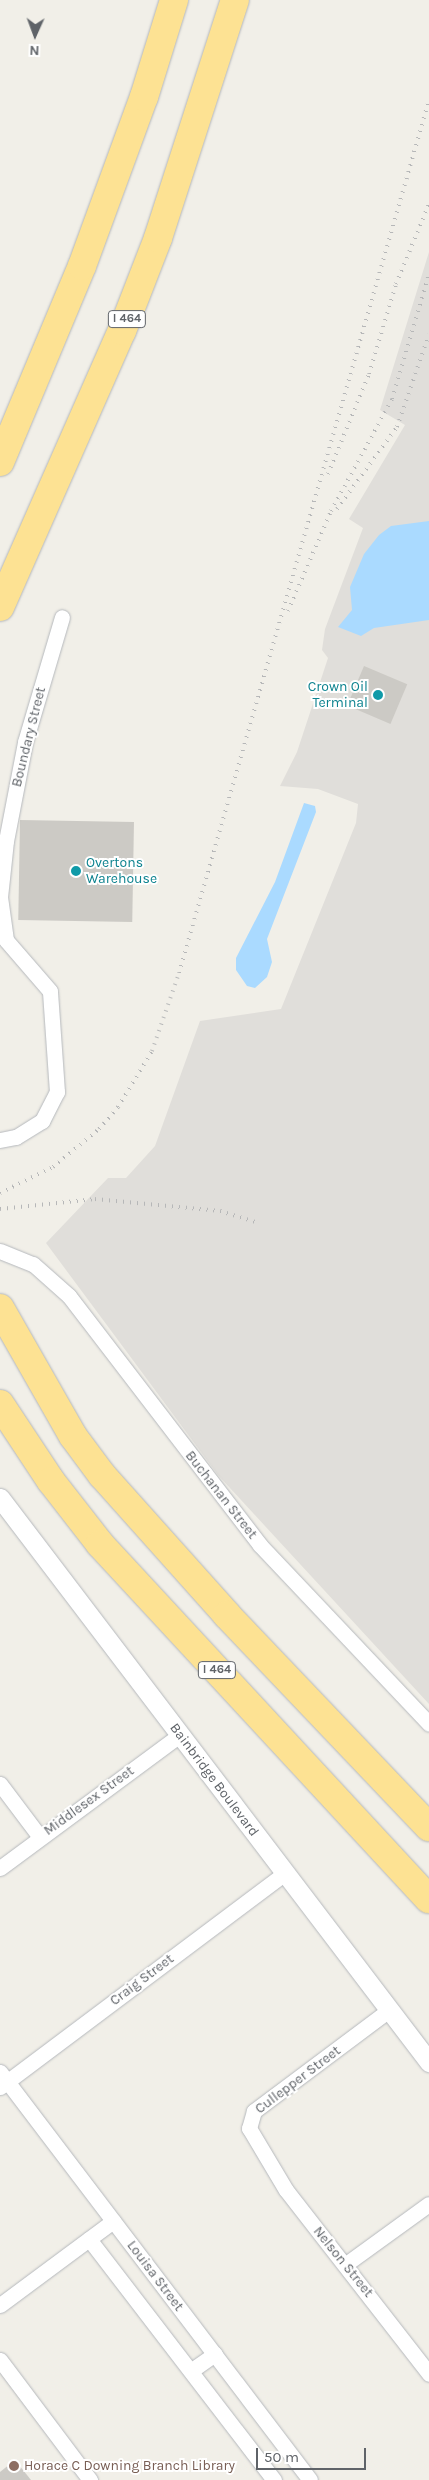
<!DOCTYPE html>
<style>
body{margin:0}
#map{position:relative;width:429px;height:2480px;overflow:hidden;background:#f1efe8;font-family:Karla,sans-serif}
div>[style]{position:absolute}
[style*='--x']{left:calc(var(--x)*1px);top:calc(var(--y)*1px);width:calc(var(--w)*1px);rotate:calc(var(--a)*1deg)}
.industrial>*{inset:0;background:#e0deda}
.water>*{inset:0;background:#aadaff}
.building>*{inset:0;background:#cccac5;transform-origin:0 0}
.roads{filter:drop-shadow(0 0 1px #b5b8bc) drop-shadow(0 0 1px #b5b8bc)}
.minor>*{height:15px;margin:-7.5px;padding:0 7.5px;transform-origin:7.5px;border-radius:7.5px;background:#fff}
.tertiary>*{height:19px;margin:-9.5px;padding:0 9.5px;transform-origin:9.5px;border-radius:9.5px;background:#fff}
.motorway>*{height:28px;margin:-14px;padding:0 14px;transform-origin:14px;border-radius:14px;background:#fde293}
.rail>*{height:4px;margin-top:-2px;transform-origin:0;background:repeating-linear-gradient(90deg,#b6b7b8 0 1px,transparent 0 7px)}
.dots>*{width:14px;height:14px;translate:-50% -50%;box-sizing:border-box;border:2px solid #fff;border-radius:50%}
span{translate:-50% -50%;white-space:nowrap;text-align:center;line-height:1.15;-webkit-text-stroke:4px #fff;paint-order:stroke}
.shield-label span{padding:1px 4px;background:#fff;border:1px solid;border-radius:4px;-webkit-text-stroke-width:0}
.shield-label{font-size:12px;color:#5f6368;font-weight:700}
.culture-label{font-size:14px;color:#0d838f}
.right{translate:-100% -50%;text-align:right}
.left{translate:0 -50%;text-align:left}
.street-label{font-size:14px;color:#5f6368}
.education-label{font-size:14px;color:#785e54}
.north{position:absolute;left:10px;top:10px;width:50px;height:50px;-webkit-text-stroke:4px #fff;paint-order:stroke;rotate:182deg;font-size:14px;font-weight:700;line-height:20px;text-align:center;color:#5f6368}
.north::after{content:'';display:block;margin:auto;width:18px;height:22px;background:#5f6368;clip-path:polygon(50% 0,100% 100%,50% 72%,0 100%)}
.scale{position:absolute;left:256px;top:2448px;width:110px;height:22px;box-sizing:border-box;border:2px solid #5f6368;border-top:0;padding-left:6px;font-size:15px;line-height:18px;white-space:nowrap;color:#5f6368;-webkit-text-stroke:4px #fff;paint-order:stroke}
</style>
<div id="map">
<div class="industrial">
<i style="clip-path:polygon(429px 252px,429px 1704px,218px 1475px,46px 1243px,108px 1178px,126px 1178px,155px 1146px,200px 1021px,281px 1009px,356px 823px,358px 804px,318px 789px,280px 786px,297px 752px,328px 658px,322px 650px,325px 629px,363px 528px,349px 519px,405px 425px,380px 410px)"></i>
</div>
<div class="water">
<i style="clip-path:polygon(429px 521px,429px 620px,374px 628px,361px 636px,338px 627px,352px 610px,350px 587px,364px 554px,379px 535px,391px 526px)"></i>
<i style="clip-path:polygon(304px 803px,315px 806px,316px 812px,267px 939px,272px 962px,267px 977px,255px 988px,247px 986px,236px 970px,236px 958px,275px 882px)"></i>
</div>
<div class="building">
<i style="left:364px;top:666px;width:47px;height:43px;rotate:23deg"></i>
<i style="left:20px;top:820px;width:114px;height:100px;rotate:1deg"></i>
<i style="clip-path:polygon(15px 2460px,31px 2480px,0 2480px,0 2472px)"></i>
</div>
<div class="roads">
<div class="minor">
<i style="--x:0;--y:1140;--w:16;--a:-11"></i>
<i style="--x:16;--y:1137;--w:31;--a:-32"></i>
<i style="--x:42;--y:1121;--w:33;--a:-63"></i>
<i style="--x:57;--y:1092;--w:101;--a:-94"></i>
<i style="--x:50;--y:991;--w:67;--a:-130.8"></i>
<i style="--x:6;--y:940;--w:43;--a:-97.9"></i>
<i style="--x:0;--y:897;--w:56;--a:-83.9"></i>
<i style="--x:6;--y:841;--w:101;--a:-79.1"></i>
<i style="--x:25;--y:742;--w:130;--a:-73.5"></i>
<i style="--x:0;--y:1251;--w:35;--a:22"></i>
<i style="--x:33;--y:1264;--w:48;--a:41.6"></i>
<i style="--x:69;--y:1296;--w:314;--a:52.5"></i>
<i style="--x:260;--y:1545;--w:246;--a:46.6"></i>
<i style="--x:0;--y:1784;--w:66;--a:53"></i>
<i style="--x:0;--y:1868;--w:224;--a:-36.5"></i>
<i style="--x:389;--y:2010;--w:169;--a:143.2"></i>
<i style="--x:254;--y:2111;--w:18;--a:106"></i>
<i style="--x:249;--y:2128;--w:72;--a:59.2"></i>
<i style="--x:286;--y:2190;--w:233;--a:52.1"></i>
<i style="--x:0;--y:2072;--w:512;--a:52.77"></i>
<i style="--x:0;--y:2087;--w:356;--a:-36.9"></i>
<i style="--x:89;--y:2239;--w:304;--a:52.5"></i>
<i style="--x:346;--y:2264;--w:102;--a:-35.9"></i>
<i style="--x:0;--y:2305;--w:141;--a:-36.6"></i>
<i style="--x:0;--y:2360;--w:150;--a:53.1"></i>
<i style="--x:192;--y:2370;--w:28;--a:-35"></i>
</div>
<div class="tertiary">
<i style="--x:0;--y:1498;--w:709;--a:52.74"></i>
</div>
<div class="motorway">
<i style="--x:0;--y:462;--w:212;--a:-67.3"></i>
<i style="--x:82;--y:266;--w:180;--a:-69.9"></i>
<i style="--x:144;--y:97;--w:102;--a:-72.8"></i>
<i style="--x:0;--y:607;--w:302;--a:-66.2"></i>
<i style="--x:122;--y:331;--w:100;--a:-68.8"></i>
<i style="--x:158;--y:238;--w:250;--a:-72.1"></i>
<i style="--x:0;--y:1308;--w:147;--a:60.3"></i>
<i style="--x:73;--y:1436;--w:49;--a:53.4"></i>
<i style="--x:102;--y:1475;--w:188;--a:48.2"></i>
<i style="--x:227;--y:1615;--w:293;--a:46.4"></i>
<i style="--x:0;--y:1404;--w:92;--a:56.5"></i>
<i style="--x:51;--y:1481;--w:80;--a:52.1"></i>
<i style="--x:100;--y:1544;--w:484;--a:47.2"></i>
</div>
</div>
<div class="rail">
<i style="--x:328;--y:474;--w:108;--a:-67.7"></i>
<i style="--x:369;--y:374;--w:94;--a:-73.3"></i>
<i style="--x:396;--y:284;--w:87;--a:-67.6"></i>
<i style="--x:337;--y:509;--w:102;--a:-53.8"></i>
<i style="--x:397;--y:427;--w:98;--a:-71"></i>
<i style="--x:288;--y:611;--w:109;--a:-66.7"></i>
<i style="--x:331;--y:511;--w:128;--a:-61.4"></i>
<i style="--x:392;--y:399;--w:130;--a:-73.5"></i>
<i style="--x:0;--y:1193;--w:59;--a:-26.1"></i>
<i style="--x:53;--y:1167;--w:60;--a:-39.6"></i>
<i style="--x:99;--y:1129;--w:29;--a:-49"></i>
<i style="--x:118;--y:1107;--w:66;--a:-58.7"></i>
<i style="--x:152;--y:1051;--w:83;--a:-70.9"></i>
<i style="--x:179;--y:973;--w:908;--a:-74.02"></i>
<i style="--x:0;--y:1209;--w:96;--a:-6"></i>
<i style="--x:95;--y:1199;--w:126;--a:5.5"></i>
<i style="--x:220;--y:1211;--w:41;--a:17.1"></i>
</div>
<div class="dots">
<i style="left:378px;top:695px;background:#0f9aa8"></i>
<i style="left:76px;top:871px;background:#0f9aa8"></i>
<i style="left:14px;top:2466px;background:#8d6e63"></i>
</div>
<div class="shield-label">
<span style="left:127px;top:319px">I 464</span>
<span style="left:217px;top:1670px">I 464</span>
</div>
<div class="culture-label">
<span class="right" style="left:368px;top:695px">Crown Oil<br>Terminal</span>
<span class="left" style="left:86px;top:871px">Overtons<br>Warehouse</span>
</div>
<div class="street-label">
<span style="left:29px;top:737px;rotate:-76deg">Boundary Street</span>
<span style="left:221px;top:1495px;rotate:52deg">Buchanan Street</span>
<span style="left:214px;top:1780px;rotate:53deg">Bainbridge Boulevard</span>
<span style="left:89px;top:1801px;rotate:-36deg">Middlesex Street</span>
<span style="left:142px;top:1980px;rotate:-37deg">Craig Street</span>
<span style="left:298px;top:2080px;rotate:-37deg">Cullepper Street</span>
<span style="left:343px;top:2262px;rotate:51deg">Nelson Street</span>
<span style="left:155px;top:2276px;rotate:53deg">Louisa Street</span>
</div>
<div class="education-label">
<span class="left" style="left:24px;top:2466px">Horace C Downing Branch Library</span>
</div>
<div class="north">N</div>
<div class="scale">50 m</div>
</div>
